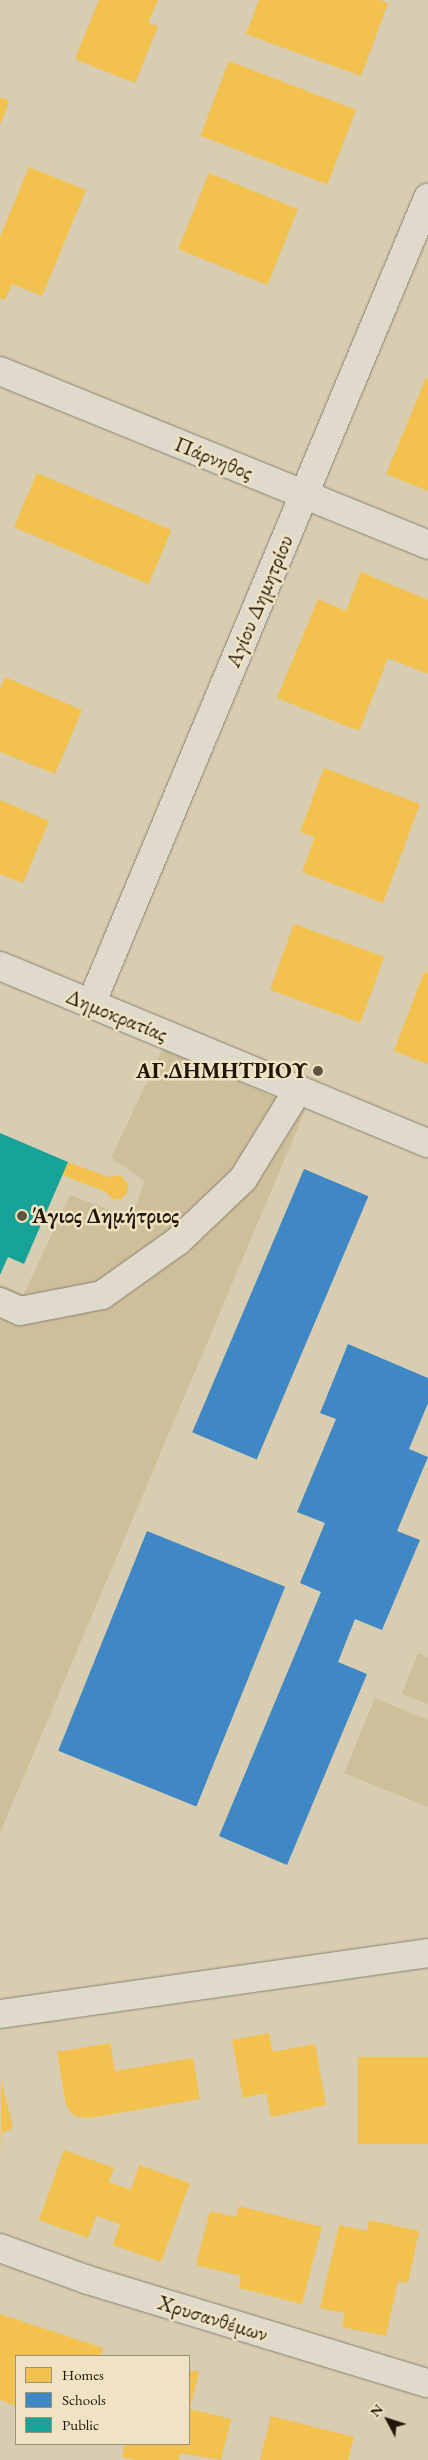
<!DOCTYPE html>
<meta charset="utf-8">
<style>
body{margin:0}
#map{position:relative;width:428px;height:2460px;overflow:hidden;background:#d8cdb1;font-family:"EB Garamond",serif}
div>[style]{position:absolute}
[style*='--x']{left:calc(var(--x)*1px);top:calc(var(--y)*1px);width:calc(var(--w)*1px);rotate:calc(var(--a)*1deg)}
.green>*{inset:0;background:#cebf9a}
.homes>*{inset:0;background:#f2c14e;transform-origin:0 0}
.schools>*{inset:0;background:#3f88c5;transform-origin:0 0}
.public>*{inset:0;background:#17a398}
.roads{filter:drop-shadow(0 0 1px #888170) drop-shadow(0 0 1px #888170)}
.minor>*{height:28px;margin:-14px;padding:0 14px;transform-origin:14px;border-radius:14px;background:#e0dacc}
.dots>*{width:14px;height:14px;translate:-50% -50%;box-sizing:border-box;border:2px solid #efe3c3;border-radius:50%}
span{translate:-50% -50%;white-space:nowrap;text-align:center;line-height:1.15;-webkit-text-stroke:5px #efe3c3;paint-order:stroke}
.street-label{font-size:22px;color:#201609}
.poi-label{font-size:22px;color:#201609;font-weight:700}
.right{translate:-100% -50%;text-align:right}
.left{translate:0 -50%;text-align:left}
.legend{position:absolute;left:15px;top:2355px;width:175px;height:90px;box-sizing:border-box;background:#efe3c3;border:1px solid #9c9179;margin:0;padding:6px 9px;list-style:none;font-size:15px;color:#201609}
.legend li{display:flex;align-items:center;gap:10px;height:25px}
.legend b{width:25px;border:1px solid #9c9179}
.north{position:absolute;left:363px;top:2395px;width:50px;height:50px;-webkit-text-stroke:4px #efe3c3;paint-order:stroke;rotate:310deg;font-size:14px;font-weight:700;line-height:20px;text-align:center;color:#201609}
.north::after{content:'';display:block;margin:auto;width:18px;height:22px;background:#201609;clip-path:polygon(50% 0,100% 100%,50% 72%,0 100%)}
</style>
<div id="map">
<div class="green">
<i style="clip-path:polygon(163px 1048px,305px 1111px,0 1833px,0 1284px,24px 1294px,70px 1195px,131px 1218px,145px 1181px,111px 1158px)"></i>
<i style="clip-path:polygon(418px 1653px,428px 1657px,428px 1704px,402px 1694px)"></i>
<i style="clip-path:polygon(375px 1698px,428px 1720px,428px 1807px,344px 1773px)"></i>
</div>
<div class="homes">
<i style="clip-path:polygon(99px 0,158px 0,148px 23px,158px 26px,135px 83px,75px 59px)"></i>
<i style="clip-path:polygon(259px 0,379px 0,388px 3px,361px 76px,246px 34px)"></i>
<i style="left:229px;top:61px;width:136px;height:80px;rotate:21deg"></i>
<i style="clip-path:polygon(0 97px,9px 101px,0 125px)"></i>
<i style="clip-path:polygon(29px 167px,86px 190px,42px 296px,12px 284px,5px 300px,0 298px,0 237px)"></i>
<i style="left:209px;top:173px;width:96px;height:82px;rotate:22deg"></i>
<i style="clip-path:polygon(426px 378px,428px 379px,428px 491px,386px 474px)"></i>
<i style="left:37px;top:473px;width:146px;height:59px;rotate:23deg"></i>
<i style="clip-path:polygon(361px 572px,428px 600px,428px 674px,388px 658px,359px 731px,277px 698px,318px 599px,346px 611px)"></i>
<i style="clip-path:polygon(5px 677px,82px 710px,55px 774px,0 752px,0 689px)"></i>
<i style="clip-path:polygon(324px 768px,420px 804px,383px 903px,302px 872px,315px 837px,300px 832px)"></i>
<i style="clip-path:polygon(0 800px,49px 821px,23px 883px,0 874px)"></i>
<i style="left:294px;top:924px;width:96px;height:70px;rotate:20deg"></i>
<i style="clip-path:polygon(424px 972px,428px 973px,428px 1064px,394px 1051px)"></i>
<i style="clip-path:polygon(68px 1162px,108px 1177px,120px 1175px,128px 1184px,127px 1193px,121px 1199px,113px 1199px,104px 1191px,62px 1175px)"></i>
<i style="clip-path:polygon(269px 2033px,273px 2052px,315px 2044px,326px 2105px,271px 2117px,266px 2093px,243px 2098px,232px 2040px)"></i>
<i style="clip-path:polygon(110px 2043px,115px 2071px,193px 2058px,200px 2099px,90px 2118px,74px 2116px,66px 2105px,57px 2052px)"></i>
<i style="left:428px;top:2057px;width:87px;height:70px;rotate:90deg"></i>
<i style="clip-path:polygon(1px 2079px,13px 2128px,2px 2133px,1px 2154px)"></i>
<i style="clip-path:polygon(64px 2150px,114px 2168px,109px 2182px,131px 2190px,139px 2165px,190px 2183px,161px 2262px,113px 2245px,120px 2224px,96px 2216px,88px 2238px,39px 2220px)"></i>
<i style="clip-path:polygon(239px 2206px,322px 2227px,302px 2304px,239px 2288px,241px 2276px,196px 2265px,210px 2211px,236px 2217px)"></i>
<i style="clip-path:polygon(369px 2220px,419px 2231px,408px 2283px,398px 2281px,386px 2336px,342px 2327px,345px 2313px,320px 2308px,339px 2225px,367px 2231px)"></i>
<i style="clip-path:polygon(0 2314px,103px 2348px,100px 2356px,16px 2356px,16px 2406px,0 2400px)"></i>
<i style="clip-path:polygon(189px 2370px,199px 2372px,190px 2409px,231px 2419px,221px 2460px,180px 2453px,179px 2460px,135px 2460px,122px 2457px,125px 2444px,189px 2444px)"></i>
<i style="clip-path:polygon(271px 2416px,354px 2437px,348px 2460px,260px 2460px)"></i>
</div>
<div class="schools">
<i style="left:304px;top:1169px;width:70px;height:286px;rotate:23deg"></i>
<i style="clip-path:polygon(348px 1344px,428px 1378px,428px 1403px,409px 1449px,428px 1457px,397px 1531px,420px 1540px,382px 1630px,355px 1619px,338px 1662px,367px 1674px,287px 1865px,219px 1836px,321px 1592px,300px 1583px,325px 1523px,297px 1512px,336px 1419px,320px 1413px)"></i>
<i style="left:147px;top:1531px;width:149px;height:237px;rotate:22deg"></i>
</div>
<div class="public">
<i style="clip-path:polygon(0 1133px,68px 1162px,24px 1264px,8px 1257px,0 1275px)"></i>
</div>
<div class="roads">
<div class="minor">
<i style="--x:0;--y:371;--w:462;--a:22.1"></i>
<i style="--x:0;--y:966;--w:463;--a:22.5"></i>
<i style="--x:91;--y:1004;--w:874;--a:-67.31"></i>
<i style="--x:0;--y:1302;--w:22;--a:24"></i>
<i style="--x:20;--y:1311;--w:84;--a:-11"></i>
<i style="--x:102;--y:1295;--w:93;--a:-35.4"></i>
<i style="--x:178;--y:1241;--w:90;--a:-43.6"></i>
<i style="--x:243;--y:1179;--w:105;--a:-58.3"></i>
<i style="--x:0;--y:2014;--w:432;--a:-8.1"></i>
<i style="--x:0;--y:2248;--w:94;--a:20"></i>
<i style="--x:88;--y:2280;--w:355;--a:16.9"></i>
</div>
</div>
<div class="dots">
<i style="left:318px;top:1071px;background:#605644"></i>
<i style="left:22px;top:1216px;background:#605644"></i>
</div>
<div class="street-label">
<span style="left:214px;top:458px;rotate:22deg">Πάρνηθος</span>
<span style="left:259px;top:601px;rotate:-67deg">Αγίου Δημητρίου</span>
<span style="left:117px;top:1015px;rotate:22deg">Δημοκρατίας</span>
<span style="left:213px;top:2318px;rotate:17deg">Χρυσανθέμων</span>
</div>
<div class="poi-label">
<span class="right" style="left:308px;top:1071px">ΑΓ.ΔΗΜΗΤΡΙΟΥ</span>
<span class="left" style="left:32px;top:1216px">Άγιος Δημήτριος</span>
</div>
<ul class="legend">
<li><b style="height:14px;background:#f2c14e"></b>Homes</li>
<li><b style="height:14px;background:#3f88c5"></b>Schools</li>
<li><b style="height:14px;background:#17a398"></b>Public</li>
</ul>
<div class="north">N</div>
</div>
